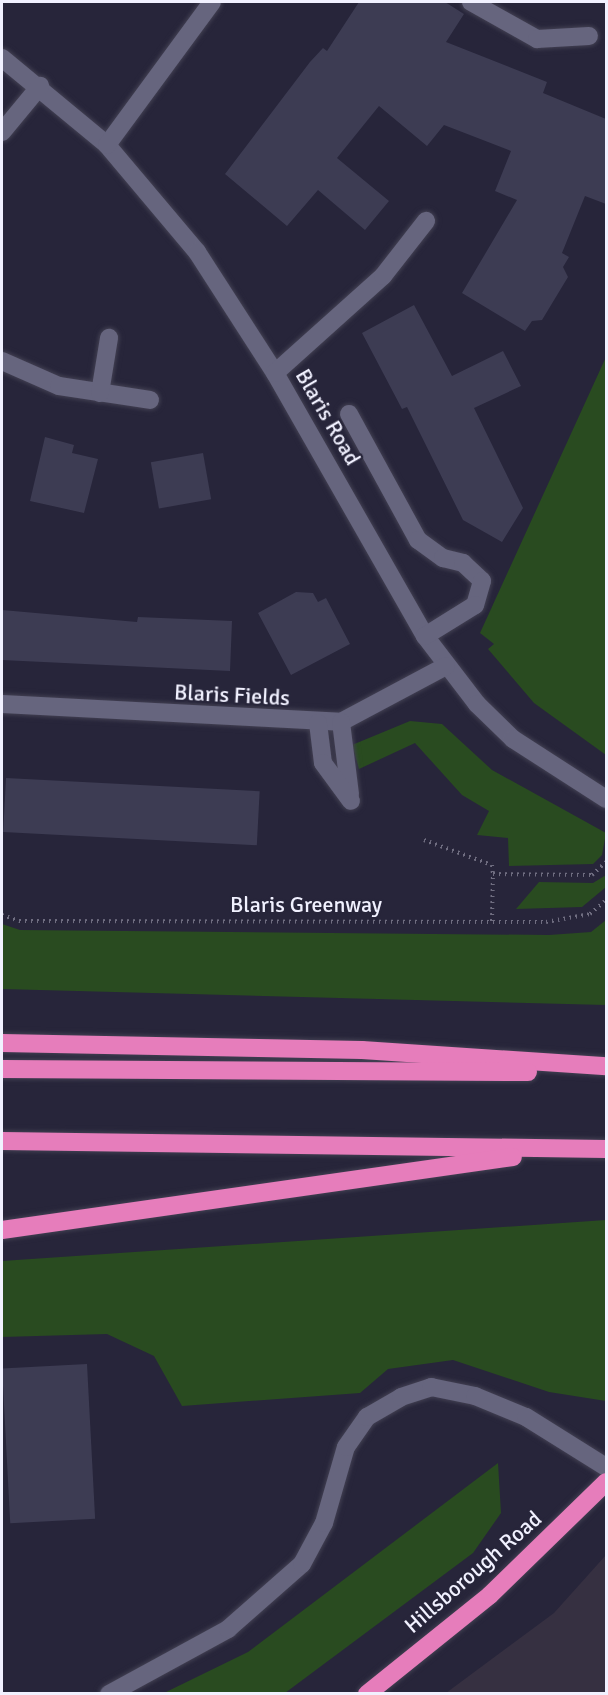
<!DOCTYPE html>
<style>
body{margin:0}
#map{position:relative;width:608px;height:1695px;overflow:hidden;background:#27253a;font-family:Signika,sans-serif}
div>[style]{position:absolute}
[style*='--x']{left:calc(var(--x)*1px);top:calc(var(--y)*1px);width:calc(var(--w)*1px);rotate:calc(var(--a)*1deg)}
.commercial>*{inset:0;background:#363041}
.green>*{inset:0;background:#294b20}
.building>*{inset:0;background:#3d3c53;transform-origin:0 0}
.path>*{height:4px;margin-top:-2px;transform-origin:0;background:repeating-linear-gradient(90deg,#6f6d80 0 1.5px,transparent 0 6px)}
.roads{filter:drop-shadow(0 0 2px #424052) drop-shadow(0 0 2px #424052)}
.minor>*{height:18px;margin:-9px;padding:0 9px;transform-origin:9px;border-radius:9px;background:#66657e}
.highway>*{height:18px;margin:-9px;padding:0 9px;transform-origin:9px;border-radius:9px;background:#e67dbb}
span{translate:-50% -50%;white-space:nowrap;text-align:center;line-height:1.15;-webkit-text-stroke:4.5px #27253a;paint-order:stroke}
.street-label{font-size:22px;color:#f1f1ff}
.frame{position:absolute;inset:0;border:3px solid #f1f1ff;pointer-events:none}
</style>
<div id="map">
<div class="commercial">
<i style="clip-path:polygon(606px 1555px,606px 1693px,446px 1693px,554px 1613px)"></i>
</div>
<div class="green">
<i style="clip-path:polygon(606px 357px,606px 755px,534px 703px,488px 649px,494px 644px,480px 633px)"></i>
<i style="clip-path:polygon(410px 721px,442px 724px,492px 770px,606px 833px,602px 855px,593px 864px,509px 866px,508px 838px,477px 835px,489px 811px,462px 795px,415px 743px,359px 769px,352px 745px)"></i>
<i style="clip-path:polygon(606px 875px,606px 887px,582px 907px,516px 909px,539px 882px,593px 883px)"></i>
<i style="clip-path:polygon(606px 920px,606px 1005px,2px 989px,2px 924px,20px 930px,549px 935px,591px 932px)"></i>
<i style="clip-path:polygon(606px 1220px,606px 1401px,549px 1392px,453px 1360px,388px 1369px,360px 1393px,182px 1406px,154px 1356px,107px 1334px,2px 1337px,2px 1261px)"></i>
<i style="clip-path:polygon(498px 1463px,501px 1513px,473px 1553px,285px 1693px,164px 1693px,248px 1652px)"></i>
</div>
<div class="building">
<i style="clip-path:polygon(359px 2px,445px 2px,464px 14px,446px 42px,547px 82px,543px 93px,606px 119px,606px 204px,585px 196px,562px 253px,569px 257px,563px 267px,568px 277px,542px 320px,532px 321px,525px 331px,462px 293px,517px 200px,495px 191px,511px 151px,444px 125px,427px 146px,379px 106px,337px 158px,389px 201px,365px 230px,318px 190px,287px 226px,225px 174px,310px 62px,323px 48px,327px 51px)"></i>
<i style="clip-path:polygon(414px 305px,452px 376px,503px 351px,521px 386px,474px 408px,523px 508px,502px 542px,463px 520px,407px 407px,402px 409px,362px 333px)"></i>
<i style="clip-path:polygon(45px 437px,74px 445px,72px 453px,98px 459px,84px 513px,30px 501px)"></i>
<i style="left:203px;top:453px;width:47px;height:53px;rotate:80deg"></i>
<i style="clip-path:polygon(296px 592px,313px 593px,318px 602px,326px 598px,350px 644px,291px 675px,258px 613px)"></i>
<i style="clip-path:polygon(2px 610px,137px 622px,138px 617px,232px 621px,230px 671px,2px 660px)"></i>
<i style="left:6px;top:778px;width:254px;height:54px;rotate:3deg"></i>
<i style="left:87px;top:1364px;width:155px;height:85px;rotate:87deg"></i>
</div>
<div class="path">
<i style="--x:424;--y:840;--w:72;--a:20.2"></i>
<i style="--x:492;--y:865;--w:9;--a:84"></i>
<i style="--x:2;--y:915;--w:18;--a:19"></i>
<i style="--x:19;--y:921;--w:527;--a:0.11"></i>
<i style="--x:546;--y:922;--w:45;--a:-10.3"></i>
<i style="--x:590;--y:914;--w:21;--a:-41"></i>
<i style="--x:492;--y:921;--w:47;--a:-88.8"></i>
<i style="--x:493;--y:874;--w:99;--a:0.6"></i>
<i style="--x:592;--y:875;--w:19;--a:-43"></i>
</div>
<div class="roads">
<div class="minor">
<i style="--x:471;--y:2;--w:76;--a:29.3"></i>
<i style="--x:537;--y:39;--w:52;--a:-3.3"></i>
<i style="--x:2;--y:58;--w:136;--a:39.6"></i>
<i style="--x:107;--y:145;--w:140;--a:49.9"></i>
<i style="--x:197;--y:252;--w:144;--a:57.2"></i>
<i style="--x:275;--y:373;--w:303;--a:60.3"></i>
<i style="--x:425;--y:636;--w:86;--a:52.6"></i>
<i style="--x:477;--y:704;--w:50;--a:44.2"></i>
<i style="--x:513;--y:739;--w:111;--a:32.8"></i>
<i style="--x:2;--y:132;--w:60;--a:-50.4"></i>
<i style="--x:107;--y:145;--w:177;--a:-53.7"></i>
<i style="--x:2;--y:361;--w:62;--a:23.7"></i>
<i style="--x:59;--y:386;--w:92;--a:8.7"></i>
<i style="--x:275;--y:373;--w:145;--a:-41.9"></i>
<i style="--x:383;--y:276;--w:70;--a:-52"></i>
<i style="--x:100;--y:393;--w:56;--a:-80.7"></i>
<i style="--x:349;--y:414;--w:144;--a:61.3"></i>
<i style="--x:418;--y:540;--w:31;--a:36"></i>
<i style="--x:443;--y:558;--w:21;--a:14"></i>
<i style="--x:463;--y:563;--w:26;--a:43"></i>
<i style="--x:482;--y:581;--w:25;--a:106"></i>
<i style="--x:475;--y:605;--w:59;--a:148.2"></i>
<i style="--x:2;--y:704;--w:339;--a:3"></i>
<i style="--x:341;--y:722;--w:119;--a:-28.1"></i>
<i style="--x:341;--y:722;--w:73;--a:82.9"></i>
<i style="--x:318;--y:723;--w:40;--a:82.9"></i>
<i style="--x:323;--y:763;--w:47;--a:53.6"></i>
<i style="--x:109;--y:1694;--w:136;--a:-28.6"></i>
<i style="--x:228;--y:1629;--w:98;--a:-41.3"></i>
<i style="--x:302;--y:1564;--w:47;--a:-61.8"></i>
<i style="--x:324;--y:1523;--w:79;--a:-73.9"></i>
<i style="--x:346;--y:1447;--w:37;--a:-55"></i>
<i style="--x:367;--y:1417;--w:39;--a:-30"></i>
<i style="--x:401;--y:1397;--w:32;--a:-18"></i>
<i style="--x:431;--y:1387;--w:45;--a:11.6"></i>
<i style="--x:475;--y:1396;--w:55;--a:22.4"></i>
<i style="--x:526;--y:1417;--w:94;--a:32"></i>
</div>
<div class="highway">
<i style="--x:2;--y:1043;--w:360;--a:1.1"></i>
<i style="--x:362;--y:1050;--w:245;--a:3.8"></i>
<i style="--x:2;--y:1069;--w:526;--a:0.33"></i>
<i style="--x:2;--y:1141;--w:604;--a:0.76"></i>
<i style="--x:2;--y:1230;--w:516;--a:-8.13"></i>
<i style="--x:367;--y:1694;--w:158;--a:-38.8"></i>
<i style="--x:490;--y:1595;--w:162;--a:-44.2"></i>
</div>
</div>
<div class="street-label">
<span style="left:328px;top:417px;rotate:60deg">Blaris Road</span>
<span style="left:232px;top:695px;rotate:3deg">Blaris Fields</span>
<span style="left:306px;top:905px">Blaris Greenway</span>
<span style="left:473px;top:1572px;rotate:-41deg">Hillsborough Road</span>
</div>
<div class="frame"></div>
</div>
